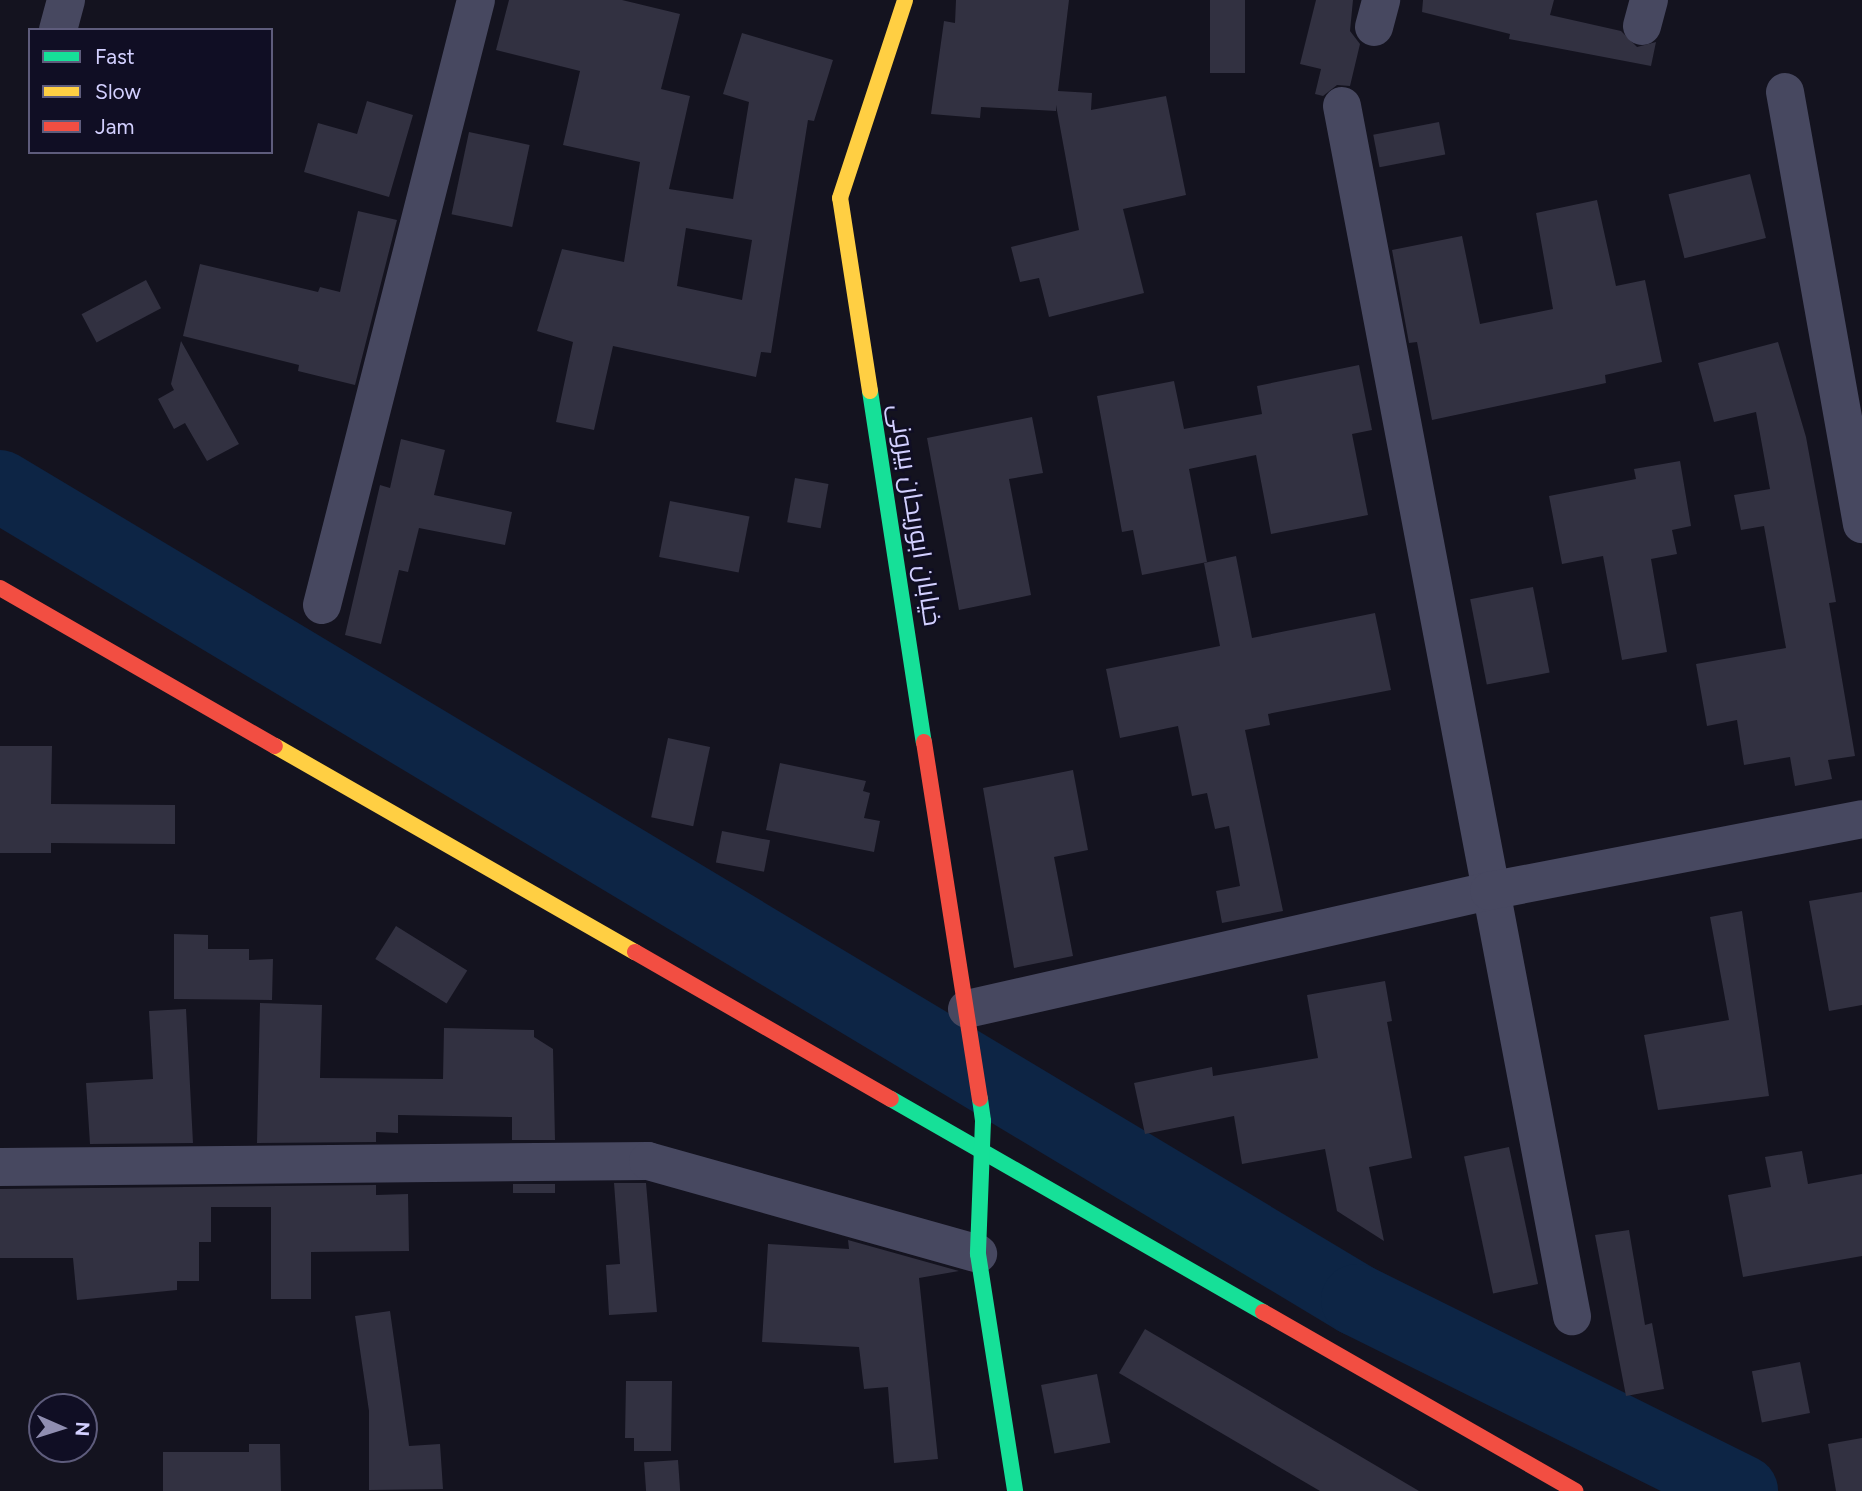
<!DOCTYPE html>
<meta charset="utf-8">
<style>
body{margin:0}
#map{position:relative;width:1862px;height:1491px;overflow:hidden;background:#14131f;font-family:Figtree,Cairo,sans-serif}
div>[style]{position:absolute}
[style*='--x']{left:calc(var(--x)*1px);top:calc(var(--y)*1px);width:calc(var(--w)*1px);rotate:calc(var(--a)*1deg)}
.river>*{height:72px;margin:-36px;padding:0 36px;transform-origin:36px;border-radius:36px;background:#0d2545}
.building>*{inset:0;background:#323141;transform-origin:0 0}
.street>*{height:38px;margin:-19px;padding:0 19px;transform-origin:19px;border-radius:19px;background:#474860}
.fast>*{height:16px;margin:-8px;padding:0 8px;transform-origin:8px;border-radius:8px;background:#16e098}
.slow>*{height:16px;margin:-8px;padding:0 8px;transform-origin:8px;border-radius:8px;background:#ffcf43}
.jam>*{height:16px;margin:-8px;padding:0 8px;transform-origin:8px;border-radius:8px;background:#f24e42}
span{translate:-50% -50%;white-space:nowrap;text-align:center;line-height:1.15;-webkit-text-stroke:5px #100e24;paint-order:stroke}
.street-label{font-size:26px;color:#d3d0ff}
.legend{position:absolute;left:28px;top:28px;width:245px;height:126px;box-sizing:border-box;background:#100e24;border:2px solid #5e5c7c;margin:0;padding:9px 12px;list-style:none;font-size:21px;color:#d3d0ff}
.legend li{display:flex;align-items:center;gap:14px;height:35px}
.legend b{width:35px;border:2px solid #5e5c7c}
.north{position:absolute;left:28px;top:1393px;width:70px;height:70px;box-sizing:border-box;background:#100e24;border:2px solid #5e5c7c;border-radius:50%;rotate:93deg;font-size:19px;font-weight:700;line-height:28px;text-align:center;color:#d3d0ff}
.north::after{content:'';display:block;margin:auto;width:24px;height:32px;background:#908eb1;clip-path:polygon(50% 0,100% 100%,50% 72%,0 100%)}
</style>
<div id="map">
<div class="river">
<i style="--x:0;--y:486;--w:1582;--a:30.96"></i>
<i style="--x:1357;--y:1300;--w:430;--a:26.4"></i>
</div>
<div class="building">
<i style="clip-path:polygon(evenodd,509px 0,622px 0,680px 14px,661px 89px,690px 96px,669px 189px,733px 199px,749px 102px,723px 94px,742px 33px,833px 60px,814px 121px,808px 120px,771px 353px,761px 352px,756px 377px,613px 346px,594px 430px,556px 422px,573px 342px,537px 331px,562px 249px,624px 262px,640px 162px,563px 145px,580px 71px,496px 50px,509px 0,686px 228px,752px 240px,742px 300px,677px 286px,686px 228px)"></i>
<i style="clip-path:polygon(956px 0,1069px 0,1058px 91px,1092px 93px,1091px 110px,1166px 96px,1186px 195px,1123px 209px,1144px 293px,1049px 317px,1039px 278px,1020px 282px,1011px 247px,1079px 230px,1056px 105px,1056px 111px,981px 107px,980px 118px,931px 114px,944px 21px,955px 23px)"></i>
<i style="left:1210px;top:0;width:35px;height:73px"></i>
<i style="clip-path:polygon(1316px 0,1353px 0,1350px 31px,1360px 44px,1350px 86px,1337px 85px,1323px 96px,1315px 94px,1321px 69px,1300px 64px)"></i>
<i style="clip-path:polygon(1423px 0,1554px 0,1550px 15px,1621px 31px,1637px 47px,1656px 42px,1651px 66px,1509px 39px,1510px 34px,1422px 12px)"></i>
<i style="clip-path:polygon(367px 101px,413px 115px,389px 197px,304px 172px,318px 123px,357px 134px)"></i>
<i style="left:1439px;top:122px;width:33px;height:67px;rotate:79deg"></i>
<i style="left:469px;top:132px;width:62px;height:84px;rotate:12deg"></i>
<i style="left:1750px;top:174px;width:66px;height:84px;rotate:76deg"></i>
<i style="clip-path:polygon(1597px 200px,1616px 286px,1645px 280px,1662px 362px,1605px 375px,1606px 383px,1432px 420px,1417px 342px,1409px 343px,1392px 250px,1462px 236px,1480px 324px,1553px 309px,1536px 213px)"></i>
<i style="clip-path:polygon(358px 211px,397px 220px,355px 385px,298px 371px,299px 365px,183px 336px,200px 264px,318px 292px,320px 287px,340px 292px)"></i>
<i style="left:146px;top:280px;width:32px;height:73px;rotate:62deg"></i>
<i style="clip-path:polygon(181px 341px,239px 444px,207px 461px,185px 423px,174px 429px,158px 399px,174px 390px,171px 384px)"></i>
<i style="clip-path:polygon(1778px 342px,1806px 437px,1822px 524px,1836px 602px,1829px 603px,1855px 756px,1828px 760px,1832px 779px,1795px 786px,1790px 757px,1744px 765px,1737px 720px,1707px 726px,1696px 664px,1786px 648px,1764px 526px,1741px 530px,1734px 495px,1770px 489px,1756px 412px,1714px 422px,1698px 363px)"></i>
<i style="clip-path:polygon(1359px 365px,1372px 430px,1352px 434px,1368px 515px,1271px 534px,1256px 455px,1189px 469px,1207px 562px,1142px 575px,1133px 530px,1122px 532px,1097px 396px,1174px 381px,1184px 429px,1262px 414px,1257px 386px)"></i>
<i style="clip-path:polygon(1032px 417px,1043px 473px,1009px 479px,1031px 595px,959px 610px,927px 438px)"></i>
<i style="clip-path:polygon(401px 439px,445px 450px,434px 495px,512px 512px,505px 545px,419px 528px,408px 572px,399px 570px,381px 644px,345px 635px,380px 485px,390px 488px)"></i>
<i style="clip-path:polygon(1680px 461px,1691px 526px,1672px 530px,1677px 554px,1651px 559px,1667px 652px,1622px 660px,1603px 556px,1562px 564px,1549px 496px,1636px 479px,1634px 469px)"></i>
<i style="left:795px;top:478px;width:34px;height:45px;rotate:10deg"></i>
<i style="left:670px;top:501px;width:81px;height:57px;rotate:11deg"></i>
<i style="clip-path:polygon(1236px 556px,1252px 638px,1375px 613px,1391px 690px,1268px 714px,1270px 725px,1245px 730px,1283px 911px,1222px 923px,1216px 891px,1240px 886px,1229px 826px,1215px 829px,1207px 793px,1192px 796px,1178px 726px,1120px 738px,1106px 669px,1220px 646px,1204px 563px)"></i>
<i style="left:1533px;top:587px;width:87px;height:64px;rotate:79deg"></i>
<i style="left:668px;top:738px;width:43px;height:81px;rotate:12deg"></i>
<i style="clip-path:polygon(0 746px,52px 746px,51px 804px,175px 805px,175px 844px,51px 843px,51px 853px,0 853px)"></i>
<i style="clip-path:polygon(780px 763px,866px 781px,863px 791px,870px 793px,864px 818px,880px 821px,874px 852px,766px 830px)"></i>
<i style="clip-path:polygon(1073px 770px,1088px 850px,1054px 857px,1073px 956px,1014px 968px,983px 788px)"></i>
<i style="left:722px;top:831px;width:49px;height:32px;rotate:11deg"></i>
<i style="clip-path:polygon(1862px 892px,1862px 1005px,1829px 1011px,1809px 901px)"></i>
<i style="clip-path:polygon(1742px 911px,1769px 1096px,1658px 1110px,1644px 1035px,1729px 1020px,1710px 917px)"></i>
<i style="left:396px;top:926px;width:84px;height:39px;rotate:32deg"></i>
<i style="clip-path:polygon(174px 934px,208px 935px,208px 949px,249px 949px,249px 960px,273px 959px,272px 1000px,174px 999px)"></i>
<i style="clip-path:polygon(1385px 981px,1392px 1021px,1387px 1022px,1412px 1158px,1369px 1167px,1384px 1241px,1337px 1211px,1325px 1149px,1242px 1164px,1234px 1116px,1145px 1134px,1134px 1083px,1212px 1067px,1213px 1076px,1318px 1058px,1307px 995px)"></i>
<i style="clip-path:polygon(260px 1003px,322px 1005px,320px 1078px,443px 1079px,444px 1028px,534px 1030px,534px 1037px,553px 1049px,555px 1140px,512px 1140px,512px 1117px,398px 1115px,398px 1133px,376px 1132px,376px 1142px,257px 1143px)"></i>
<i style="clip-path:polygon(186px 1009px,193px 1143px,90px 1144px,86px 1083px,153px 1079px,149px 1011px)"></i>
<i style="left:1509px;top:1147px;width:140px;height:46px;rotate:78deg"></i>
<i style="clip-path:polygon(1802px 1151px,1808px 1184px,1862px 1174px,1862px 1256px,1743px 1277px,1728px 1195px,1771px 1187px,1765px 1157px)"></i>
<i style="clip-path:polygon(614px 1183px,646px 1183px,657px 1312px,609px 1315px,606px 1265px,620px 1264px)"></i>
<i style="left:513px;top:1184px;width:42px;height:9px"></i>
<i style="clip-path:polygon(376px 1185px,376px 1195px,408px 1194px,409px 1251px,311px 1252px,311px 1299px,271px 1299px,271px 1207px,211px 1207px,211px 1242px,199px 1242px,199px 1281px,177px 1281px,177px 1290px,77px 1300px,73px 1258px,0 1258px,0 1189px)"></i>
<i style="clip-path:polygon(1629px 1230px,1645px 1325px,1652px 1323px,1664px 1389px,1626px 1396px,1595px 1235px)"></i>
<i style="clip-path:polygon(848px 1240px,959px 1271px,919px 1278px,938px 1459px,894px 1463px,888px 1387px,864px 1389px,859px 1347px,762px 1342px,768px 1244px,849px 1249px)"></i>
<i style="clip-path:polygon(390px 1311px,409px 1446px,440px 1444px,443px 1489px,369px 1490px,369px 1411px,355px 1316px)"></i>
<i style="clip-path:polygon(1145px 1329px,1419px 1491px,1320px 1491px,1119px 1373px)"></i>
<i style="left:1800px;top:1362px;width:52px;height:49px;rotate:79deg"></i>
<i style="left:1097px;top:1374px;width:70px;height:57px;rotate:79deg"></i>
<i style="clip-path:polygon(626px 1381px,672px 1381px,671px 1451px,634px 1451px,634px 1438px,625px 1438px)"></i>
<i style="clip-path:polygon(1862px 1438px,1862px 1491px,1836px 1491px,1828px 1444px)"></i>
<i style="clip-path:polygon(249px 1444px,280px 1444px,281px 1491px,163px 1491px,163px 1452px,249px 1452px)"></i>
<i style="left:678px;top:1460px;width:31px;height:34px;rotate:86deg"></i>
</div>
<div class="street">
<i style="--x:1642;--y:26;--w:27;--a:-75"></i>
<i style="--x:1374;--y:27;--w:28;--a:-75"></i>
<i style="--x:58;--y:30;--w:31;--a:-75"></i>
<i style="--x:1785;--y:92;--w:439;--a:79.9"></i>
<i style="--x:1342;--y:106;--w:1232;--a:79.24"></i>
<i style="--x:322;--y:605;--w:624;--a:-75.72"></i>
<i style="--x:967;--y:1009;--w:535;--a:-12.74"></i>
<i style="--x:1489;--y:891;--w:380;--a:-10.9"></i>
<i style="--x:0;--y:1167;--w:648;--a:-0.53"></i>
<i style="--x:648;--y:1161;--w:343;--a:15.7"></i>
</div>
<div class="fast">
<i style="--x:870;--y:391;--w:355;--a:81.3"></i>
<i style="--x:891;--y:1099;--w:429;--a:29.8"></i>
<i style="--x:980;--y:1099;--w:22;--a:82"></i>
<i style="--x:983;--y:1121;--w:133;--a:92.2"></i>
<i style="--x:978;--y:1254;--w:240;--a:81.1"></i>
</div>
<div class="slow">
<i style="--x:870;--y:391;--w:195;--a:-98.8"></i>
<i style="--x:840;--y:198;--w:208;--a:-71.8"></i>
<i style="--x:275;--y:746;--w:415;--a:29.8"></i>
</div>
<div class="jam">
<i style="--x:0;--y:588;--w:317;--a:29.9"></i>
<i style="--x:924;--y:742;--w:361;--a:81.1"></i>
<i style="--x:635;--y:952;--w:295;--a:29.9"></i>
<i style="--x:1263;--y:1312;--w:360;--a:29.8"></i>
</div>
<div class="street-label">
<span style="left:915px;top:515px;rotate:81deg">خیابان ابوریحان بیرونی</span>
</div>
<ul class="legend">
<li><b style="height:9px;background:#16e098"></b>Fast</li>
<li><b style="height:9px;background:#ffcf43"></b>Slow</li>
<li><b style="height:9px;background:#f24e42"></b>Jam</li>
</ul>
<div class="north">N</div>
</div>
